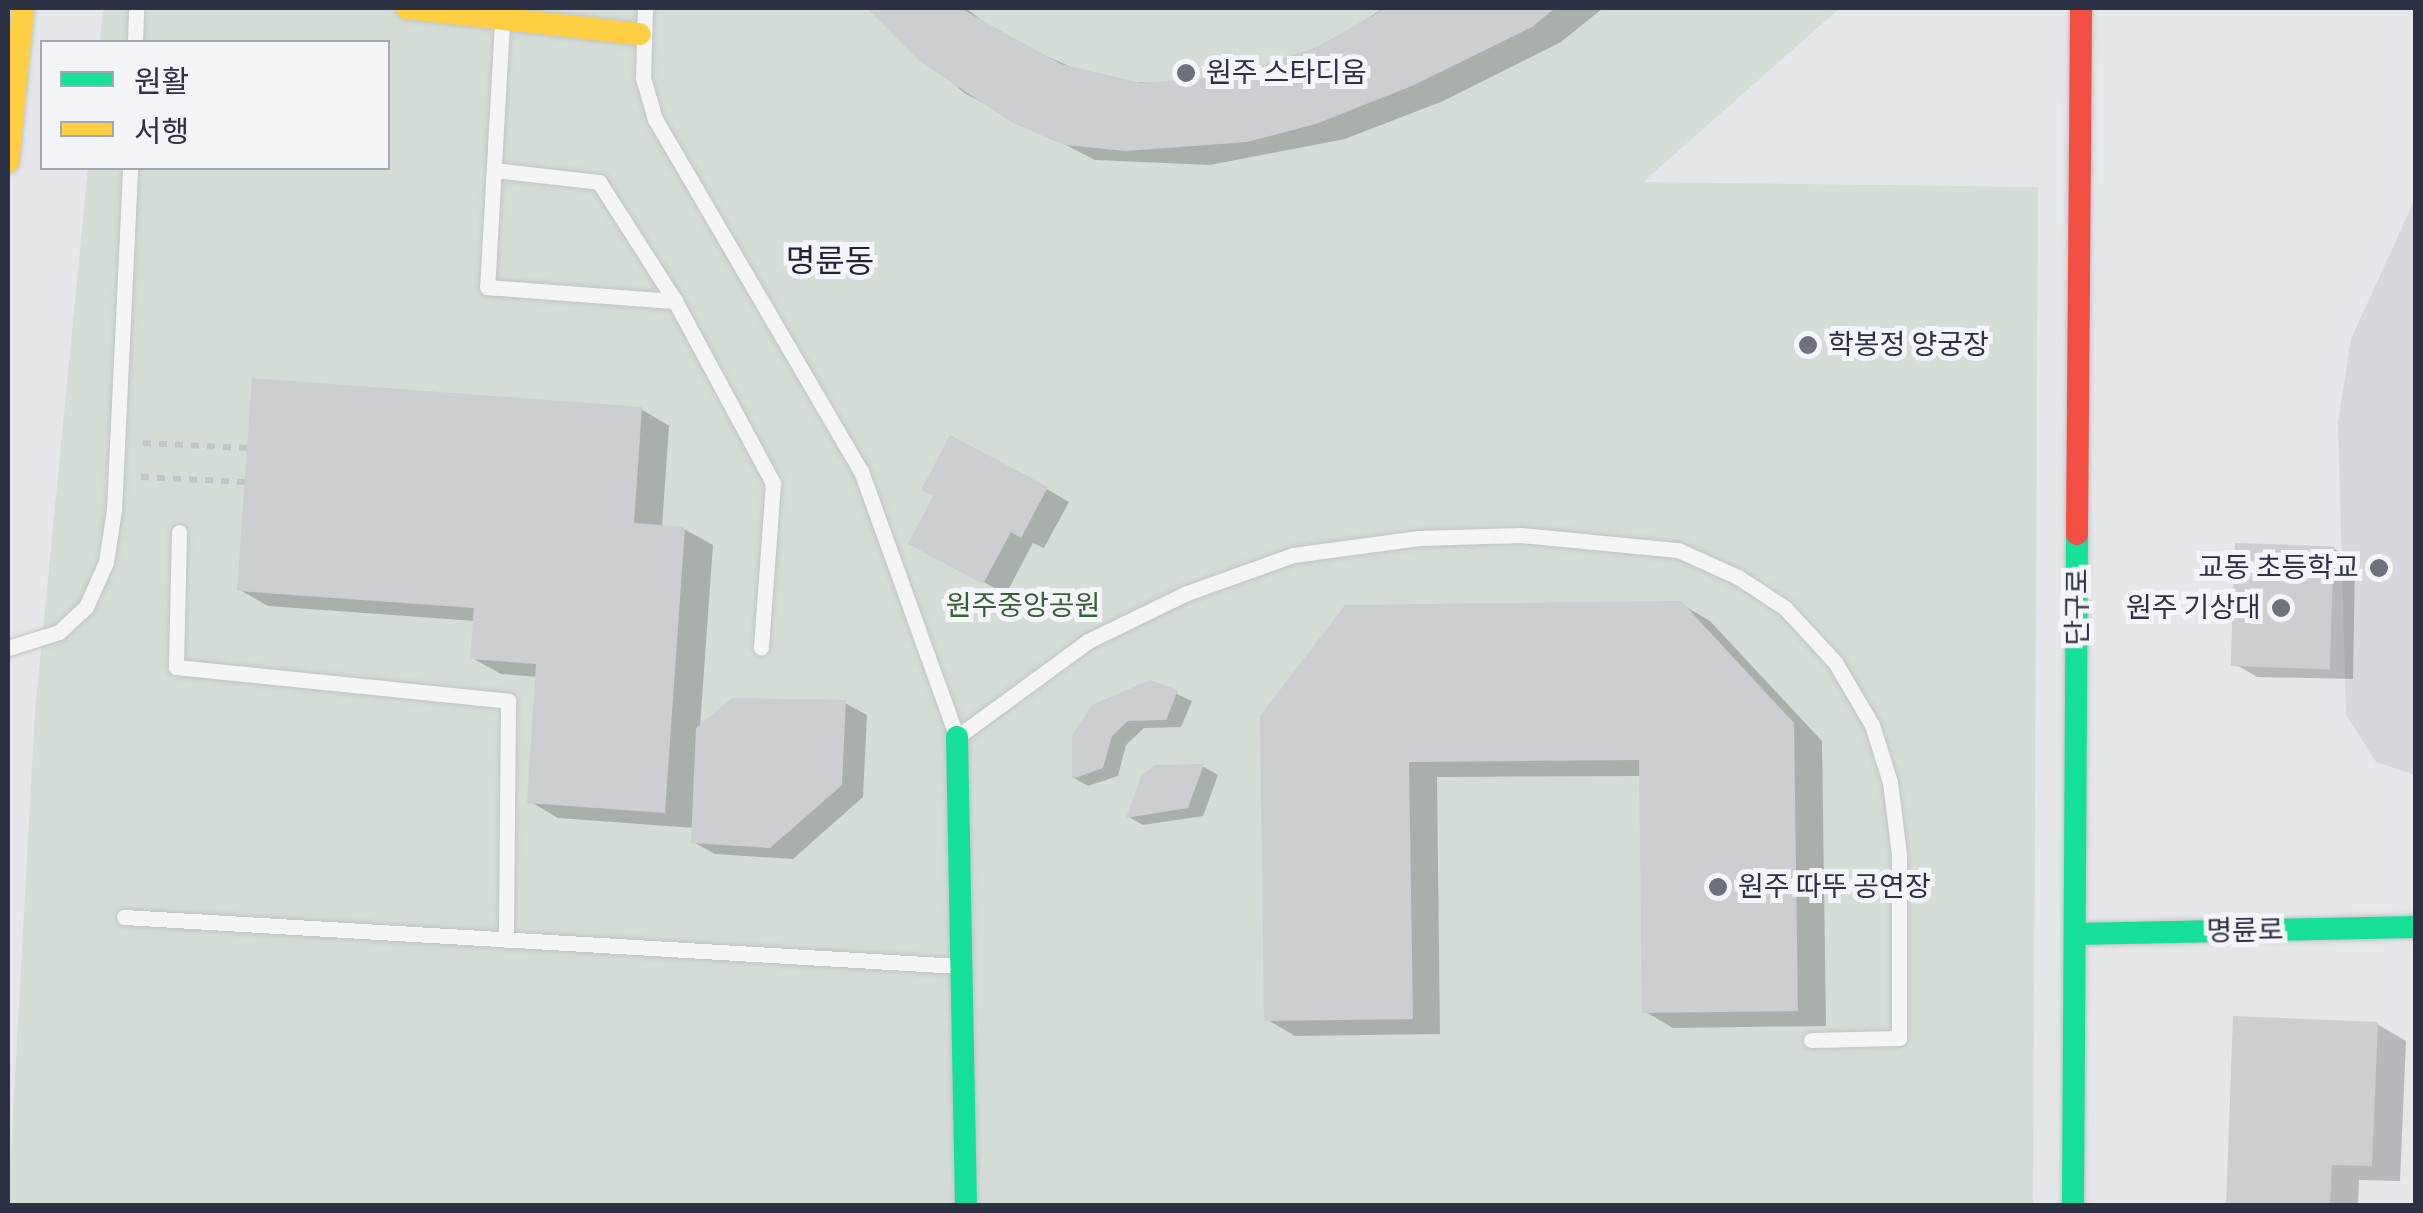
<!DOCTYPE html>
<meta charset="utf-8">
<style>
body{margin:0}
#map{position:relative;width:2423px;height:1213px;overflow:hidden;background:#e5e7ea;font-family:Signika,"Noto Sans KR",sans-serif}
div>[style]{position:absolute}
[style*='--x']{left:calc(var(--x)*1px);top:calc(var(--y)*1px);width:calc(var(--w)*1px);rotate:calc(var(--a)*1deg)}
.built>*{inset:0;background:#d6d8de}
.green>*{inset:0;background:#d4ddd6}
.shadow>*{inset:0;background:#0003}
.building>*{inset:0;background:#ccced2;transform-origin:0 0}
.path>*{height:6px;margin-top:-3px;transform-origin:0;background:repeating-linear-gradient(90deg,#c4c5ca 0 8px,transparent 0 16px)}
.roads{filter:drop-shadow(0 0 2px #c2c4c7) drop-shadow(0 0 2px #c2c4c7)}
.lane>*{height:15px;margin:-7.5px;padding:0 7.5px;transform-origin:7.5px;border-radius:7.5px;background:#f5f5f6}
.fast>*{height:22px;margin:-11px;padding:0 11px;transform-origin:11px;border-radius:11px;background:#16e098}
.slow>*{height:22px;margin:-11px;padding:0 11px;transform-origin:11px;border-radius:11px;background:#ffcf43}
.jam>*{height:22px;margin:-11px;padding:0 11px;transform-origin:11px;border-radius:11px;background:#f24e42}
.dots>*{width:28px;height:28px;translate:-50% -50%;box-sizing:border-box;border:5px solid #f4f5f8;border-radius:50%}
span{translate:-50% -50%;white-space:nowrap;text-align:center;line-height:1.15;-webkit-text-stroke:10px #f4f5f8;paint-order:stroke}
.poi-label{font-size:28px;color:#2c3143}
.left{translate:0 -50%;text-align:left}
.right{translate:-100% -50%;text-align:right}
.park-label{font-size:28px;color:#3b5f3a}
.street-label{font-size:28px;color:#2c3143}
.quarter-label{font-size:32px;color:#1e2234}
.frame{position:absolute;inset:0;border:10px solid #2c3143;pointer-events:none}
.legend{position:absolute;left:40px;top:40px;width:350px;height:130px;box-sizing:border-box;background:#f4f5f8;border:2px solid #a4a7b0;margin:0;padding:12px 18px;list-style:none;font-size:30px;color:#2c3143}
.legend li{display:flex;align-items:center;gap:20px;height:50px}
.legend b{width:50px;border:2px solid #a4a7b0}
</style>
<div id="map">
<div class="built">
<i style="clip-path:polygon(2415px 199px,2415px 775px,2376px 762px,2346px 715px,2338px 422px,2351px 339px)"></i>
</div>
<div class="green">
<i style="clip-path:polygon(103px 8px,1840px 8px,1643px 182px,2038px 187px,2033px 1205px,8px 1206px,35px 712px,88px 168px,388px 168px,388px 42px,100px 42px)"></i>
</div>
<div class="shadow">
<i style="clip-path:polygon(872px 8px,966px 8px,1003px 37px,1101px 80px,1187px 85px,1231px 78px,1320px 48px,1384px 8px,1603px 8px,1561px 42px,1443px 101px,1345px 139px,1210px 165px,1095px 160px,964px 93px)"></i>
<i style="clip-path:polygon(641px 409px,669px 426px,662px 527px,684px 529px,713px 545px,700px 727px,845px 703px,867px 715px,863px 797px,793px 859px,715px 854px,693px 842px,694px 828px,558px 818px,529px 801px,538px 677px,501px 674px,472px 658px,475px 621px,268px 606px,240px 590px)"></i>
<i style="clip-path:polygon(1047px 489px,1069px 502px,1044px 548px,1033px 543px,1006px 594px,933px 555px,936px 496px)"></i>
<i style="clip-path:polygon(2333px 548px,2355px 561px,2353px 679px,2257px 677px,2235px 664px)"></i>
<i style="clip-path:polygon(1681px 604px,1710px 621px,1822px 741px,1826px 1026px,1673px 1028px,1644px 1011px,1641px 776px,1437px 777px,1440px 1034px,1295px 1036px,1266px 1019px,1262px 717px)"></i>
<i style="clip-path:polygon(1150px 682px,1192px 701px,1181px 727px,1144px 728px,1126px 745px,1118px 776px,1088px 786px,1074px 778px)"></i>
<i style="clip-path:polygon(1156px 767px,1204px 767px,1218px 775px,1203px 816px,1143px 825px,1129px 817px)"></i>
<i style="clip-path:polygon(2377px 1024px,2406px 1041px,2400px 1181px,2359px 1180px,2358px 1206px,2229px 1206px)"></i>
</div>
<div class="building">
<i style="clip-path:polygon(867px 8px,960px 8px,1061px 64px,1141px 83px,1231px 76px,1319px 46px,1386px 8px,1555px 8px,1532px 27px,1414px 85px,1316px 124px,1247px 142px,1126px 151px,1064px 145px,1013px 123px,919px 61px)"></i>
<i style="clip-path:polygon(252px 378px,642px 407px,634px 523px,685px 527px,665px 813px,527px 803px,536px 664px,470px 659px,474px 608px,237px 591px)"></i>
<i style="clip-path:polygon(950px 435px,1048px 487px,1021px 538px,1011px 532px,983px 584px,908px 544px,933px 496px,921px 490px)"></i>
<i style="left:2235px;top:543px;width:99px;height:123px;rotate:2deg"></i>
<i style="clip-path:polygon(1681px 601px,1794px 723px,1798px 1011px,1642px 1013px,1639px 760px,1409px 762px,1413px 1019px,1264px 1021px,1260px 716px,1345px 605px)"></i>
<i style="clip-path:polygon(1150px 680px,1178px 690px,1166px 720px,1128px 721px,1112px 736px,1103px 768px,1072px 779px,1072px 735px,1092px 705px)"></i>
<i style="clip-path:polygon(732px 698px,846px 700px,842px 785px,770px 848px,691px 843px,696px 728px)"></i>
<i style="clip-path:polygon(1204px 764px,1188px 808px,1126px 818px,1141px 776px,1155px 765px)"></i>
<i style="clip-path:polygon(2233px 1016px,2378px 1022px,2372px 1166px,2332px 1165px,2330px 1206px,2226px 1206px)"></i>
</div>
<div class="path">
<i style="--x:143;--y:443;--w:104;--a:2.8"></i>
<i style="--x:141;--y:477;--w:104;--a:2.8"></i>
</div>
<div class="roads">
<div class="lane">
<i style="--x:645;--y:8;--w:70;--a:91.6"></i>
<i style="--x:643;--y:78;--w:43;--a:73.7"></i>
<i style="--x:655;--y:119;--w:408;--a:59.7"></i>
<i style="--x:861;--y:471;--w:283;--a:70.2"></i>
<i style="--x:957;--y:737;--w:162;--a:-36.2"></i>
<i style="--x:1088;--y:641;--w:110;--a:-25.9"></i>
<i style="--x:1187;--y:593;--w:113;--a:-19.7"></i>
<i style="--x:1293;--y:555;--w:127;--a:-7.7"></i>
<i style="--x:1419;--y:538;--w:102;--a:-1.7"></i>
<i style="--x:1521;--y:535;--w:158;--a:5.5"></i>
<i style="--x:1678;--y:550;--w:66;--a:24.2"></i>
<i style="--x:1738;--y:577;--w:56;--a:33.4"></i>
<i style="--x:1785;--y:608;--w:74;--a:47.2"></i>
<i style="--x:1835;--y:662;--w:73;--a:59.6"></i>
<i style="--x:1872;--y:725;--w:60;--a:72.5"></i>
<i style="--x:1890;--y:782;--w:73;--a:82.9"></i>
<i style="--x:1899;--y:854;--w:184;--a:90"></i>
<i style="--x:1899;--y:1038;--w:88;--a:178.7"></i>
<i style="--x:502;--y:22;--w:265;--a:93.2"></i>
<i style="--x:487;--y:287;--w:189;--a:4.3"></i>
<i style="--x:675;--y:301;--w:207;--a:61.7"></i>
<i style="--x:773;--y:483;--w:165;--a:94.2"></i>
<i style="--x:135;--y:42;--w:34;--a:-88"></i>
<i style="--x:494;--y:170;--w:106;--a:6.5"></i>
<i style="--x:599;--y:182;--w:141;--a:57.4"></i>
<i style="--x:179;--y:532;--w:135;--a:91.3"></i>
<i style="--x:176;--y:667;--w:334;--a:5.8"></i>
<i style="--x:508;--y:701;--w:239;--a:90.5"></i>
<i style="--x:8;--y:648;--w:53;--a:-17.4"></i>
<i style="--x:59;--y:632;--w:37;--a:-43"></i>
<i style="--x:86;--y:607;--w:49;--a:-66"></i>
<i style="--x:106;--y:562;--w:53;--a:-81.3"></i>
<i style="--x:114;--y:510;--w:342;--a:-87.3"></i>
<i style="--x:124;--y:917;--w:835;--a:3.36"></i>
</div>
<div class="fast">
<i style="--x:957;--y:737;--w:469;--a:88.9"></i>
<i style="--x:2075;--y:934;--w:341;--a:-1.2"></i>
<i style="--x:2073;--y:1206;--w:672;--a:-89.66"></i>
</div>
<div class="slow">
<i style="--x:407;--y:8;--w:234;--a:6.4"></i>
<i style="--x:8;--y:162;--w:155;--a:-84.4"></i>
</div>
<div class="jam">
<i style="--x:2077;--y:534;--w:526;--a:-89.56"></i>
</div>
</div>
<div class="dots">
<i style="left:1186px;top:73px;background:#6d717d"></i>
<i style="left:1808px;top:345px;background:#6d717d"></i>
<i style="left:2379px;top:568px;background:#6d717d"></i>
<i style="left:2281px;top:608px;background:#6d717d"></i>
<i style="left:1718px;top:887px;background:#6d717d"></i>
</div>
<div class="poi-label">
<span class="left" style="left:1206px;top:73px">원주 스타디움</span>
<span class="left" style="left:1828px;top:345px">학봉정 양궁장</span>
<span class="right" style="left:2359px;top:568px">교동 초등학교</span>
<span class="right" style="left:2261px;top:608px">원주 기상대</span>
<span class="left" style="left:1738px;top:887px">원주 따뚜 공연장</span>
</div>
<div class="park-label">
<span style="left:1023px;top:606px">원주중앙공원</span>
</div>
<div class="street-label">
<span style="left:2078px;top:607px;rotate:-90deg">단구로</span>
<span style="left:2245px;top:931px;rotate:-1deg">명륜로</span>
</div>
<div class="quarter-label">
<span style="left:830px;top:262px">명륜동</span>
</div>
<div class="frame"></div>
<ul class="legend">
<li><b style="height:12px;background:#16e098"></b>원활</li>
<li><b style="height:12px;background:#ffcf43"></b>서행</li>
</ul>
</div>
